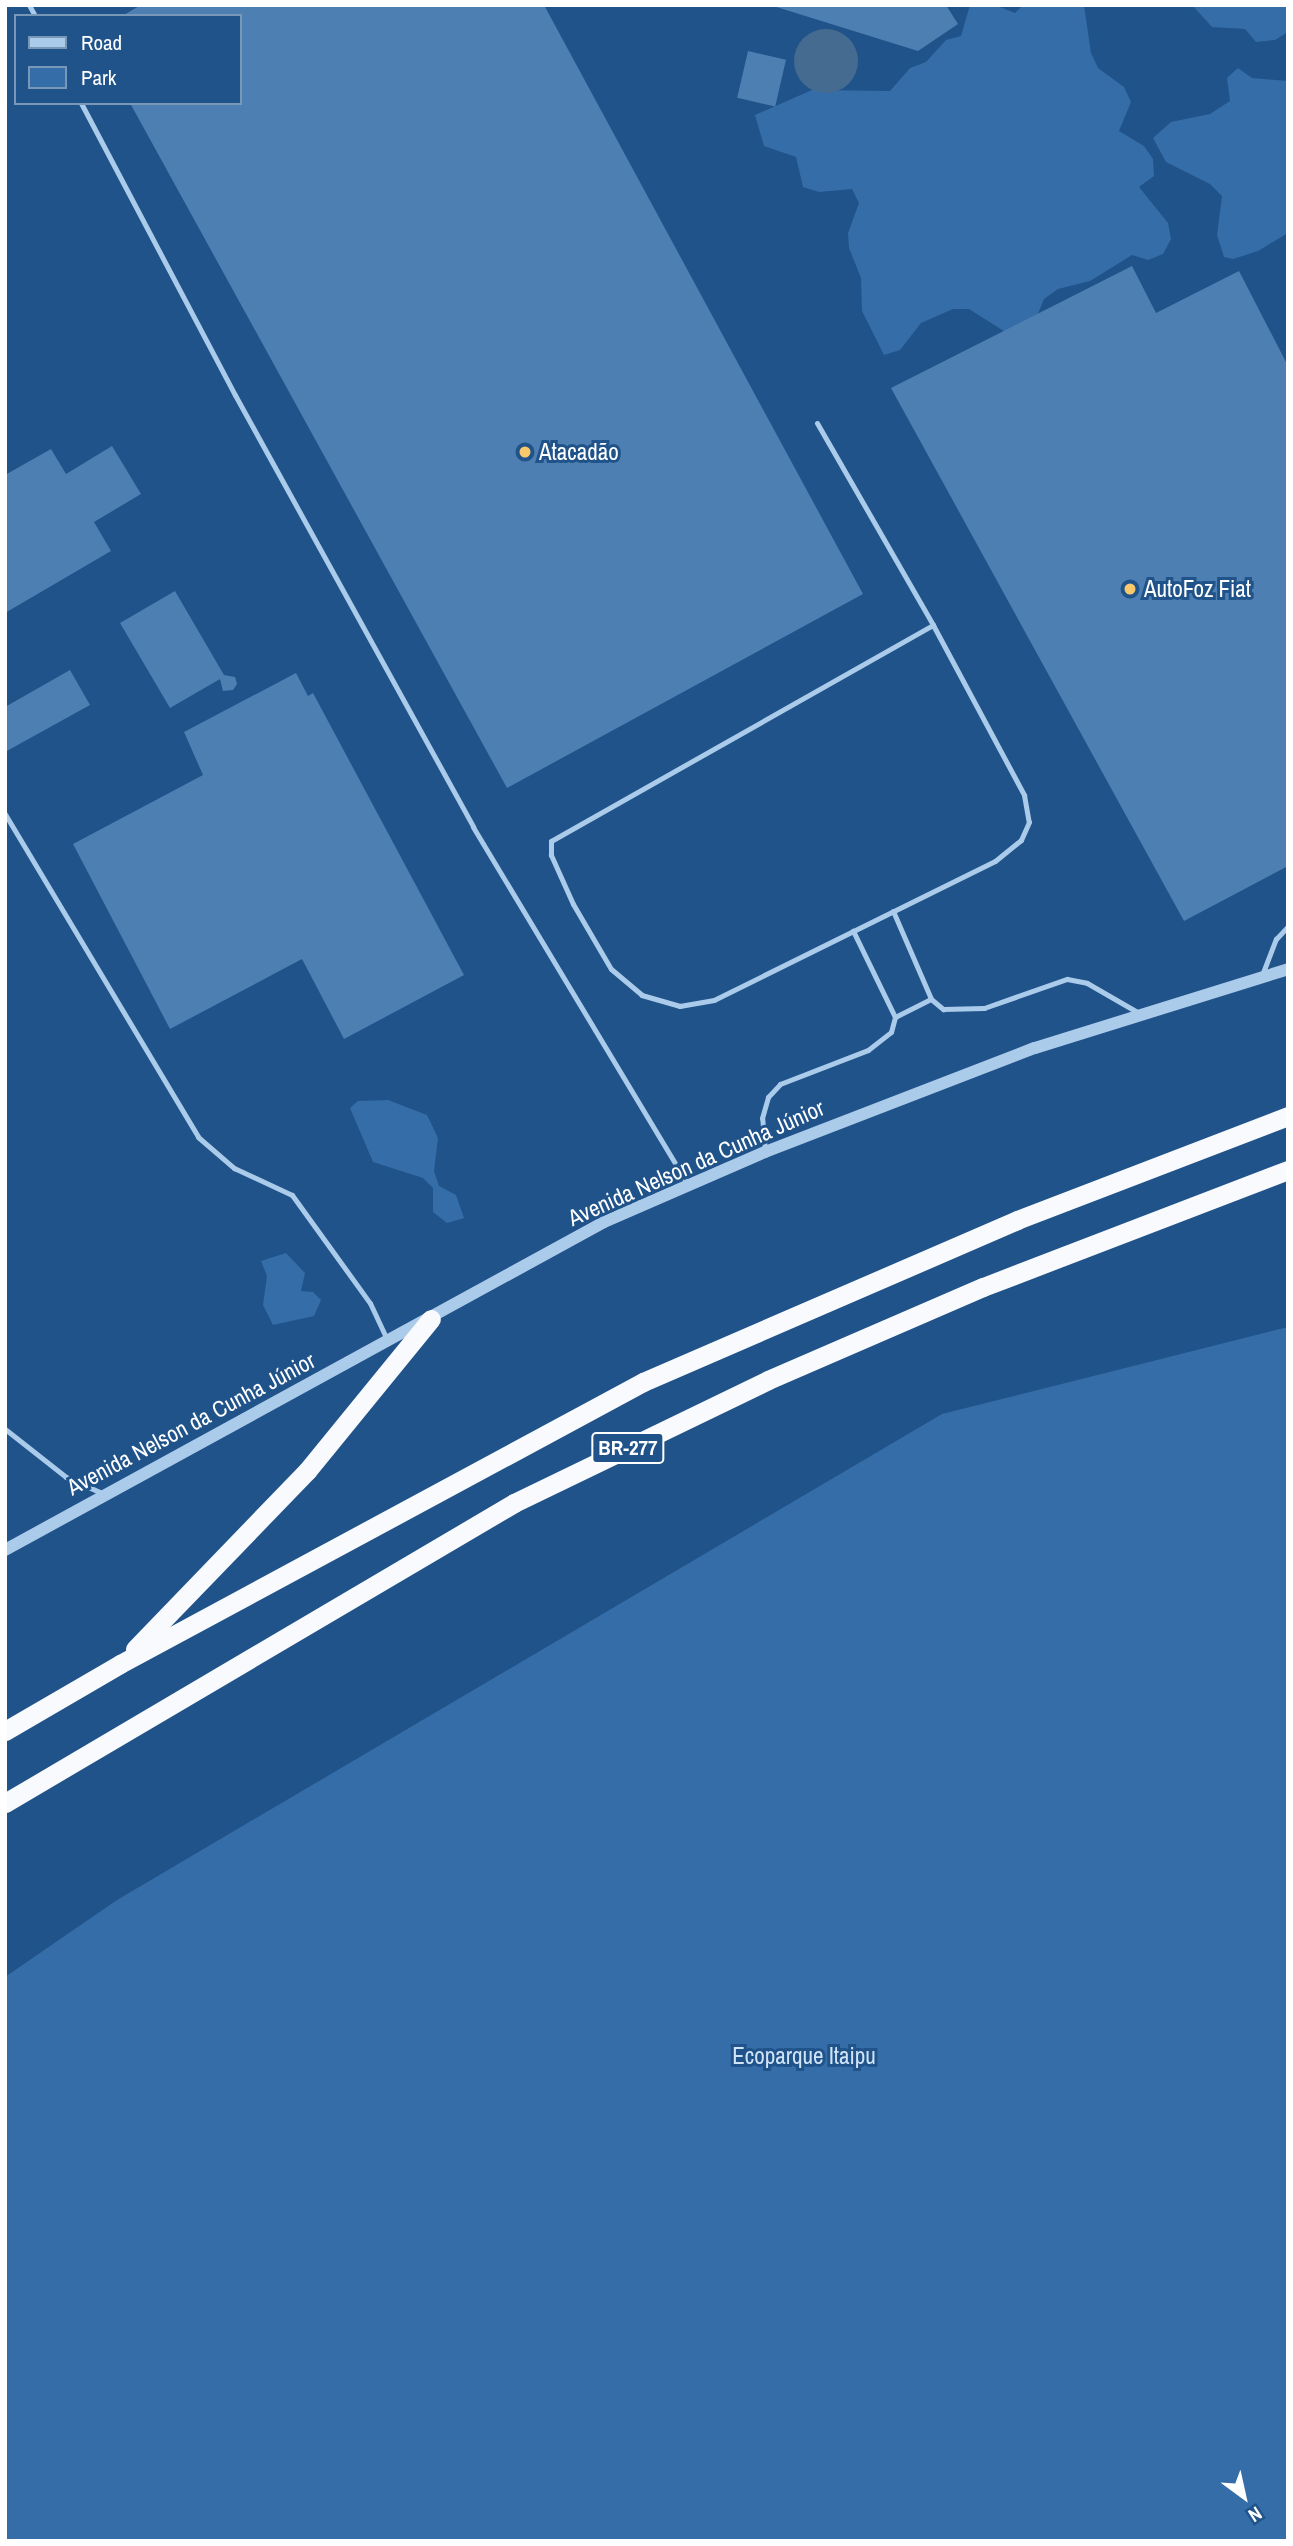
<!DOCTYPE html>
<meta charset="utf-8">
<style>
body{margin:0}
#map{position:relative;width:1293px;height:2546px;overflow:hidden;background:#205389;font-family:"Archivo Narrow",sans-serif}
div>[style]{position:absolute}
[style*='--x']{left:calc(var(--x)*1px);top:calc(var(--y)*1px);width:calc(var(--w)*1px);rotate:calc(var(--a)*1deg)}
.green>*{inset:0;background:#346da7}
.water>*{inset:0;background:#466b91}
.round{border-radius:50%}
.building>*{inset:0;background:#4d7fb3;transform-origin:0 0}
.service>*{height:5px;margin:-2.5px;padding:0 2.5px;transform-origin:2.5px;border-radius:2.5px;background:#abcbeb}
.tertiary>*{height:12px;margin:-6px;padding:0 6px;transform-origin:6px;border-radius:6px;background:#abcbeb}
.trunk>*{height:19px;margin:-9.5px;padding:0 9.5px;transform-origin:9.5px;border-radius:9.5px;background:#f8fafe}
.dots>*{width:19px;height:19px;translate:-50% -50%;box-sizing:border-box;border:4px solid #205389;border-radius:50%}
span{translate:-50% -50%;white-space:nowrap;text-align:center;line-height:1.15;-webkit-text-stroke:6px #205389;paint-order:stroke}
.shield-label span{padding:2px 5px;background:#205389;border:2px solid;border-radius:5px;-webkit-text-stroke-width:0}
.shield-label{font-size:21px;color:#fff;font-weight:700}
.poi-label{font-size:23px;color:#fff}
.left{translate:0 -50%;text-align:left}
.street-label{font-size:23px;color:#fff}
.park-label{font-size:23px;color:#d0e4f8}
.frame{position:absolute;inset:0;border:7px solid #fff;pointer-events:none}
.legend{position:absolute;left:14px;top:14px;width:228px;height:91px;box-sizing:border-box;background:#205389;border:2px solid #7998b8;margin:0;padding:9px 12px;list-style:none;font-size:21px;color:#fff}
.legend li{display:flex;align-items:center;gap:14px;height:35px}
.legend b{width:35px;border:2px solid #7998b8}
.north{position:absolute;left:1209px;top:2462px;width:70px;height:70px;-webkit-text-stroke:5px #205389;paint-order:stroke;rotate:147deg;font-size:19px;font-weight:700;line-height:28px;text-align:center;color:#fff}
.north::after{content:'';display:block;margin:auto;width:24px;height:32px;background:#fff;clip-path:polygon(50% 0,100% 100%,50% 72%,0 100%)}
</style>
<div id="map">
<div class="green">
<i style="clip-path:polygon(970px 5px,995px 5px,1015px 13px,1023px 5px,1084px 5px,1091px 53px,1098px 68px,1124px 87px,1131px 102px,1119px 131px,1144px 146px,1153px 159px,1154px 176px,1139px 187px,1168px 223px,1171px 239px,1163px 254px,1148px 260px,1132px 255px,1090px 281px,1058px 289px,1044px 299px,1037px 316px,1010px 335px,969px 309px,953px 309px,921px 323px,900px 350px,884px 355px,862px 311px,861px 278px,849px 248px,848px 233px,859px 203px,852px 189px,819px 192px,803px 187px,796px 157px,764px 146px,755px 115px,812px 90px,890px 91px,910px 68px,926px 62px,946px 40px,961px 36px)"></i>
<i style="clip-path:polygon(1192px 5px,1288px 5px,1288px 32px,1275px 40px,1256px 42px,1245px 29px,1212px 27px)"></i>
<i style="clip-path:polygon(1238px 68px,1252px 78px,1288px 81px,1288px 233px,1258px 251px,1233px 259px,1224px 257px,1217px 235px,1222px 196px,1210px 184px,1166px 162px,1153px 138px,1171px 122px,1210px 114px,1230px 101px,1227px 78px)"></i>
<i style="clip-path:polygon(388px 1100px,427px 1115px,438px 1138px,434px 1171px,439px 1186px,456px 1195px,464px 1218px,447px 1223px,433px 1212px,433px 1188px,423px 1178px,373px 1162px,350px 1108px,358px 1101px)"></i>
<i style="clip-path:polygon(286px 1253px,305px 1273px,301px 1291px,313px 1292px,321px 1300px,314px 1316px,273px 1325px,263px 1305px,267px 1276px,261px 1261px)"></i>
<i style="clip-path:polygon(1288px 1327px,1288px 2541px,5px 2541px,5px 1977px,117px 1900px,942px 1414px)"></i>
</div>
<div class="water">
<i class="round" style="left:794px;top:29px;width:64px;height:64px"></i>
</div>
<div class="building">
<i style="clip-path:polygon(141px 5px,544px 5px,863px 594px,507px 788px,130px 103px,240px 103px,240px 16px,122px 16px)"></i>
<i style="clip-path:polygon(770px 5px,946px 5px,958px 24px,918px 51px)"></i>
<i style="left:748px;top:51px;width:39px;height:48px;rotate:13deg"></i>
<i style="clip-path:polygon(1132px 266px,1156px 313px,1239px 271px,1288px 366px,1288px 866px,1184px 921px,891px 388px)"></i>
<i style="clip-path:polygon(112px 446px,141px 494px,94px 522px,111px 551px,5px 613px,5px 475px,51px 449px,66px 474px)"></i>
<i style="clip-path:polygon(175px 591px,224px 675px,235px 677px,237px 684px,233px 690px,223px 691px,220px 679px,170px 708px,120px 623px)"></i>
<i style="clip-path:polygon(70px 670px,90px 705px,5px 752px,5px 707px)"></i>
<i style="clip-path:polygon(296px 673px,308px 696px,313px 693px,464px 975px,344px 1039px,302px 959px,170px 1029px,73px 844px,203px 775px,184px 732px)"></i>
</div>
<div class="service">
<i style="--x:29;--y:5;--w:13;--a:61"></i>
<i style="--x:81;--y:103;--w:330;--a:62.2"></i>
<i style="--x:235;--y:395;--w:493;--a:61.1"></i>
<i style="--x:473;--y:827;--w:418;--a:59"></i>
<i style="--x:817;--y:423;--w:233;--a:60.1"></i>
<i style="--x:933;--y:625;--w:193;--a:61.8"></i>
<i style="--x:1024;--y:795;--w:27;--a:80"></i>
<i style="--x:1029;--y:822;--w:20;--a:114"></i>
<i style="--x:1021;--y:840;--w:33;--a:141"></i>
<i style="--x:995;--y:861;--w:313;--a:153.7"></i>
<i style="--x:714;--y:1000;--w:35;--a:170"></i>
<i style="--x:680;--y:1006;--w:40;--a:-164"></i>
<i style="--x:642;--y:995;--w:40;--a:-140"></i>
<i style="--x:611;--y:969;--w:75;--a:-120.3"></i>
<i style="--x:573;--y:904;--w:54;--a:-114.2"></i>
<i style="--x:551;--y:855;--w:14;--a:-90"></i>
<i style="--x:551;--y:841;--w:439;--a:-29.5"></i>
<i style="--x:5;--y:814;--w:376;--a:59.1"></i>
<i style="--x:198;--y:1137;--w:48;--a:40.7"></i>
<i style="--x:234;--y:1168;--w:64;--a:25"></i>
<i style="--x:292;--y:1195;--w:133;--a:54.2"></i>
<i style="--x:370;--y:1303;--w:40;--a:65"></i>
<i style="--x:893;--y:911;--w:96;--a:66.6"></i>
<i style="--x:931;--y:999;--w:16;--a:40"></i>
<i style="--x:943;--y:1009;--w:41;--a:-1.4"></i>
<i style="--x:984;--y:1008;--w:88;--a:-19.3"></i>
<i style="--x:1067;--y:979;--w:20;--a:11"></i>
<i style="--x:1087;--y:983;--w:60;--a:30"></i>
<i style="--x:1262;--y:975;--w:39;--a:-69"></i>
<i style="--x:1276;--y:939;--w:18;--a:-47"></i>
<i style="--x:895;--y:1017;--w:40;--a:-26.6"></i>
<i style="--x:765;--y:1150;--w:32;--a:-95"></i>
<i style="--x:762;--y:1118;--w:22;--a:-74"></i>
<i style="--x:768;--y:1097;--w:18;--a:-47"></i>
<i style="--x:780;--y:1084;--w:94;--a:-21.1"></i>
<i style="--x:868;--y:1050;--w:29;--a:-38"></i>
<i style="--x:891;--y:1032;--w:16;--a:-75"></i>
<i style="--x:895;--y:1017;--w:96;--a:-116"></i>
<i style="--x:5;--y:1429;--w:78;--a:38.2"></i>
<i style="--x:66;--y:1477;--w:42;--a:24.1"></i>
</div>
<div class="tertiary">
<i style="--x:5;--y:1550;--w:683;--a:-28.7"></i>
<i style="--x:604;--y:1222;--w:176;--a:-23.5"></i>
<i style="--x:765;--y:1152;--w:289;--a:-21.1"></i>
<i style="--x:1035;--y:1048;--w:265;--a:-17.3"></i>
</div>
<div class="trunk">
<i style="--x:135;--y:1649;--w:248;--a:-46"></i>
<i style="--x:307;--y:1471;--w:196;--a:-50.8"></i>
<i style="--x:5;--y:1731;--w:133;--a:-30.2"></i>
<i style="--x:120;--y:1664;--w:594;--a:-28.33"></i>
<i style="--x:643;--y:1382;--w:408;--a:-23.4"></i>
<i style="--x:1017;--y:1220;--w:290;--a:-21"></i>
<i style="--x:5;--y:1803;--w:591;--a:-30.51"></i>
<i style="--x:514;--y:1503;--w:282;--a:-25.8"></i>
<i style="--x:768;--y:1380;--w:234;--a:-23.4"></i>
<i style="--x:983;--y:1287;--w:327;--a:-21"></i>
</div>
<div class="dots">
<i style="left:525px;top:452px;background:#f8c96c"></i>
<i style="left:1130px;top:589px;background:#f8c96c"></i>
</div>
<div class="shield-label">
<span style="left:628px;top:1448px">BR-277</span>
</div>
<div class="poi-label">
<span class="left" style="left:539px;top:452px">Atacadão</span>
<span class="left" style="left:1144px;top:589px">AutoFoz Fiat</span>
</div>
<div class="street-label">
<span style="left:696px;top:1163px;rotate:-24deg">Avenida Nelson da Cunha Júnior</span>
<span style="left:191px;top:1424px;rotate:-28deg">Avenida Nelson da Cunha Júnior</span>
</div>
<div class="park-label">
<span style="left:804px;top:2056px">Ecoparque Itaipu</span>
</div>
<div class="frame"></div>
<ul class="legend">
<li><b style="height:9px;background:#abcbeb"></b>Road</li>
<li><b style="height:19px;background:#346da7"></b>Park</li>
</ul>
<div class="north">N</div>
</div>
